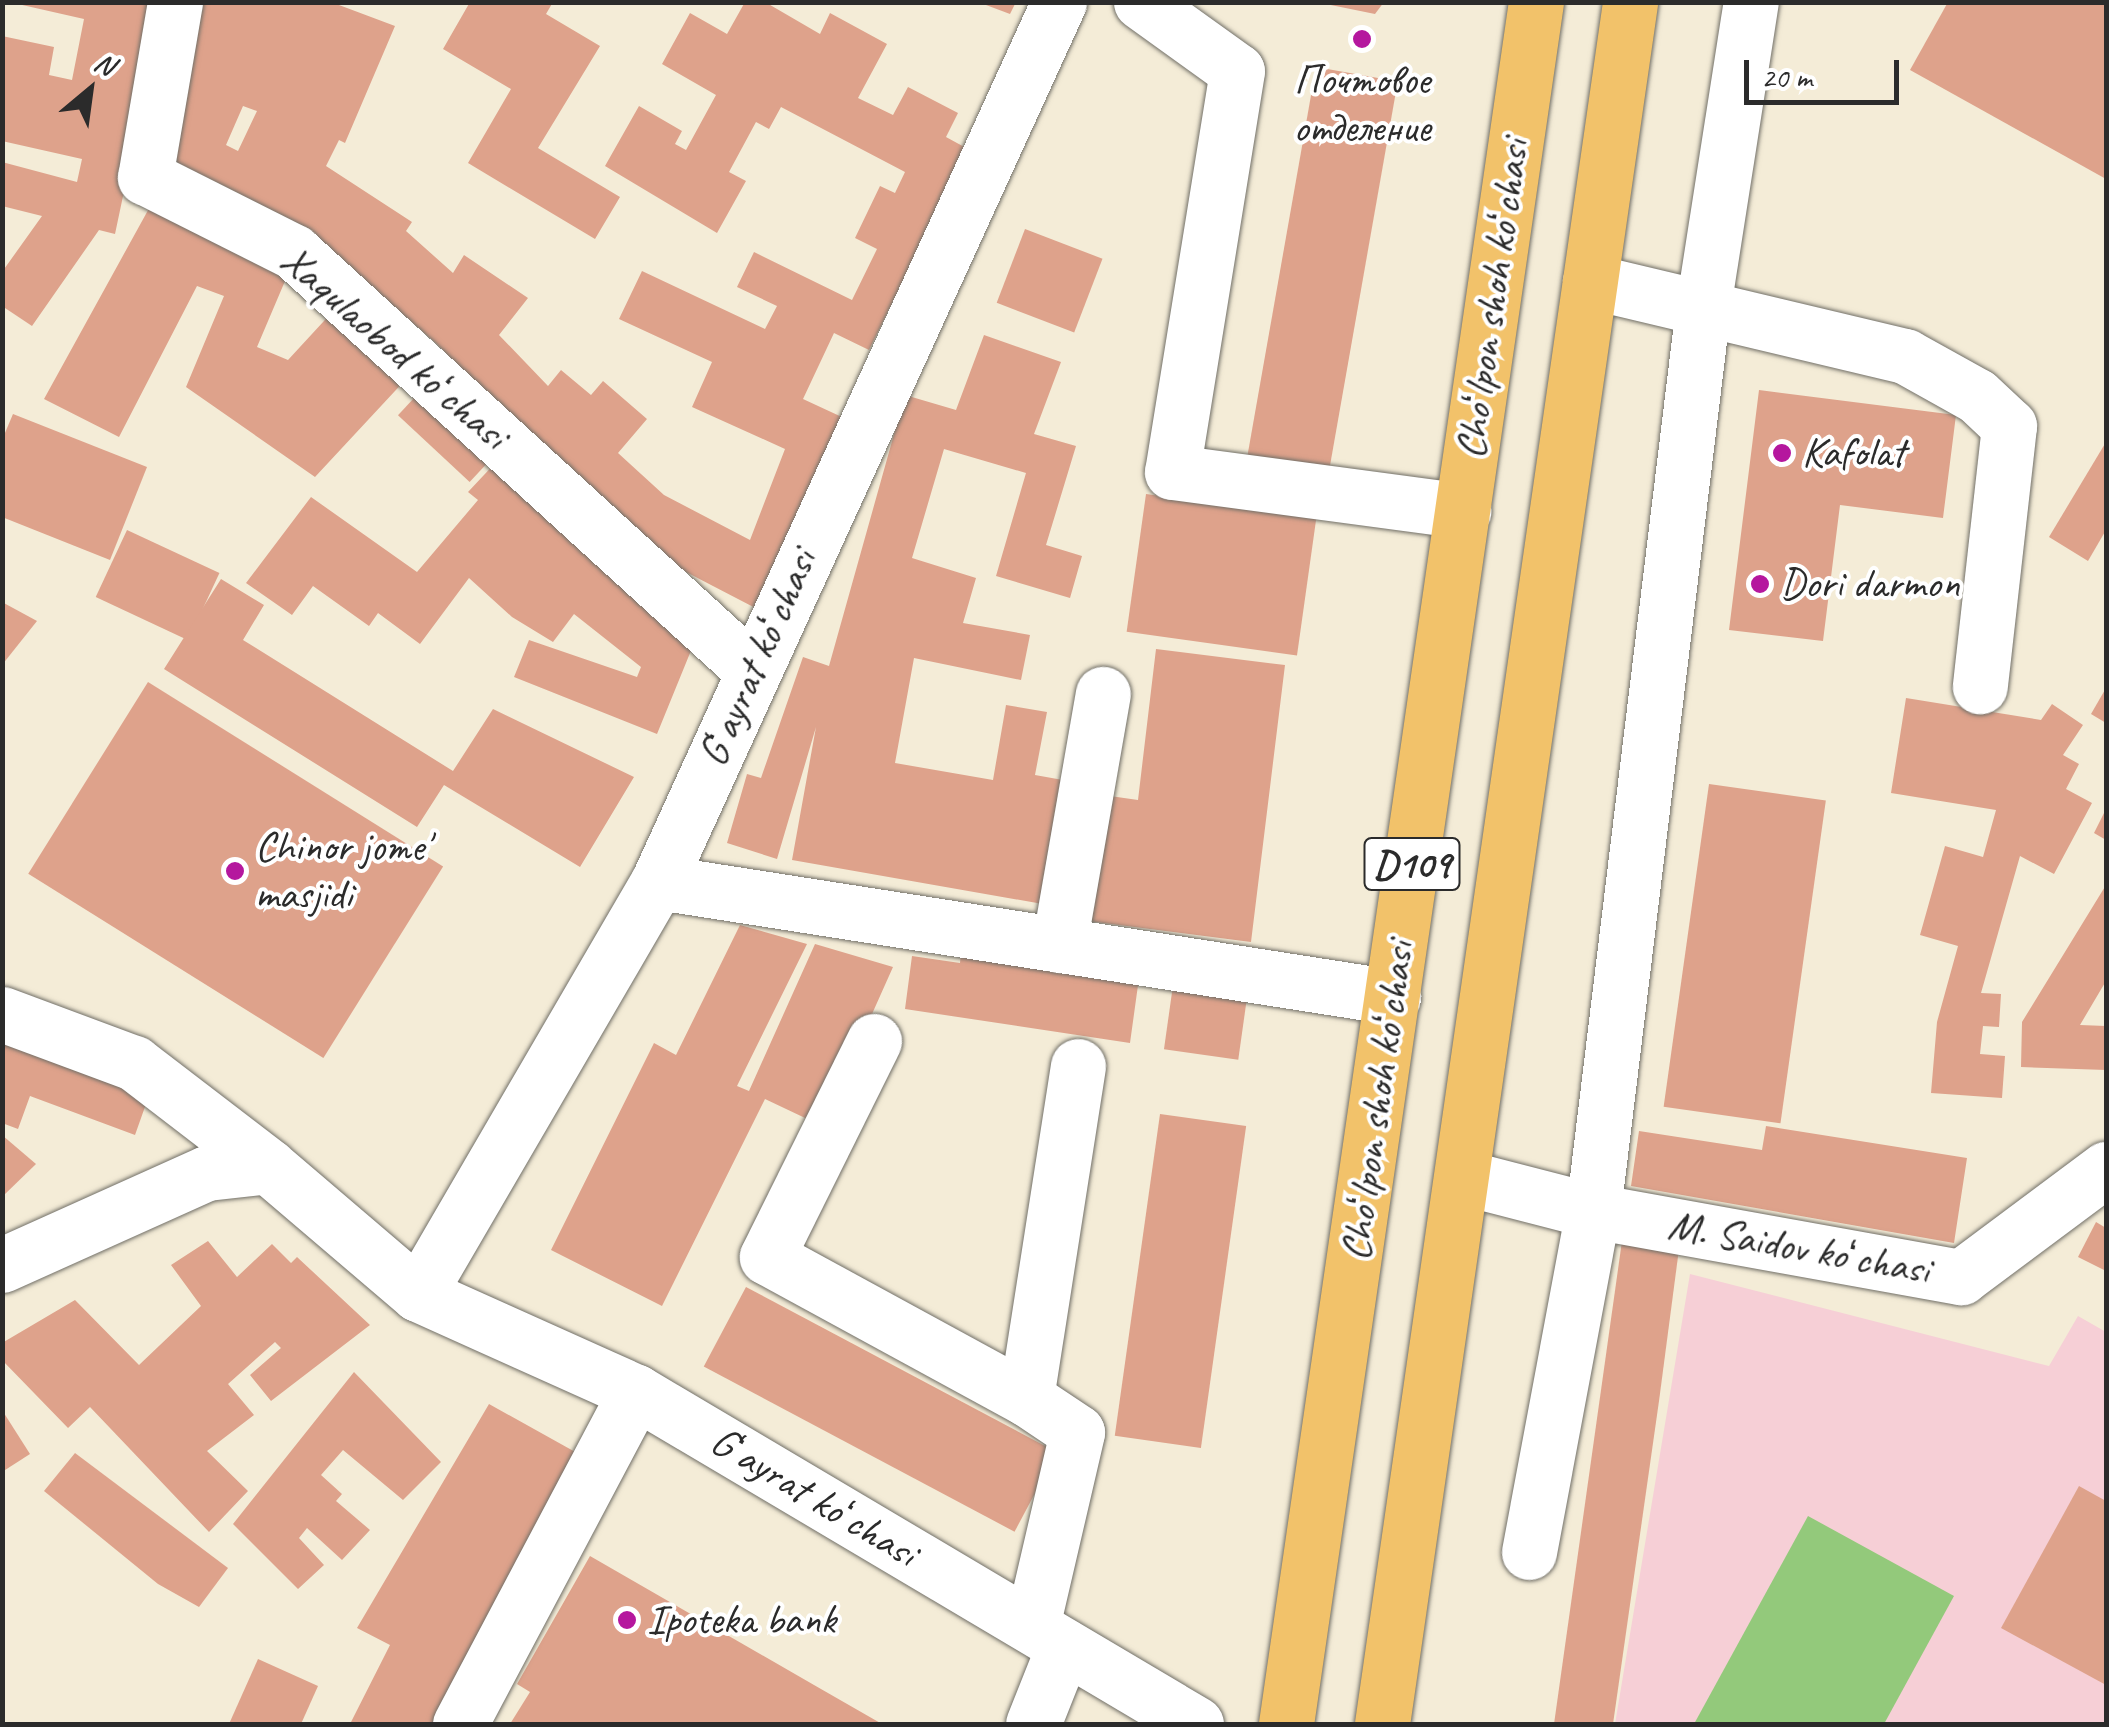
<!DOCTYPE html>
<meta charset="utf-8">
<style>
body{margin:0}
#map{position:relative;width:2109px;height:1727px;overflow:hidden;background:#f4ecd7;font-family:Caveat,sans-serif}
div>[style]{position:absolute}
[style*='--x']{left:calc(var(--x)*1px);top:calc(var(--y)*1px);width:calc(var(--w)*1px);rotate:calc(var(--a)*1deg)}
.built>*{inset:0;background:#f6cfd6}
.green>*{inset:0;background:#93c97b}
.building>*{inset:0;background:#dea28b;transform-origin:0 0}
.roads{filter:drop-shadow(0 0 2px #716f67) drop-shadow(0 0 2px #716f67)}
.minor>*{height:55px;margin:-27.5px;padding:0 27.5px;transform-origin:27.5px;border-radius:27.5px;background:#fff}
.major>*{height:55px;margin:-27.5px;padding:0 27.5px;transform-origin:27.5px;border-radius:27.5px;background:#f2c26a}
.dots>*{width:28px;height:28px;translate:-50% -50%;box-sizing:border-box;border:5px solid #fff;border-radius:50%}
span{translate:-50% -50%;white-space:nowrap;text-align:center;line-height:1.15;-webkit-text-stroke:8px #fff;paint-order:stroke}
.shield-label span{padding:2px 8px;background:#fff;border:2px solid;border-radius:8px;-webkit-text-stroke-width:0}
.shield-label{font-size:40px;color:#2b2b2b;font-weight:700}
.poi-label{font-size:42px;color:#2b2b2b}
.left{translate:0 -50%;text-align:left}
.street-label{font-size:42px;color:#2b2b2b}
.frame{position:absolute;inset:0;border:5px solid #2b2b2b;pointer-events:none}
.north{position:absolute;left:40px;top:40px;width:100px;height:100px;-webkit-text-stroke:8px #fff;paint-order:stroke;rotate:29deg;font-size:28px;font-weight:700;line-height:40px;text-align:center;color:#2b2b2b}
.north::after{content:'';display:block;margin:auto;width:35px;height:45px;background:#2b2b2b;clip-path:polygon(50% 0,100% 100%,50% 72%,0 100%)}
.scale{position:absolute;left:1744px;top:60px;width:155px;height:45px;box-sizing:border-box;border:5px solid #2b2b2b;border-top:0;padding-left:12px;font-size:30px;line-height:35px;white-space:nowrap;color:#2b2b2b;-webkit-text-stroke:8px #fff;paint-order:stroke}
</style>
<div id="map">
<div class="built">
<i style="clip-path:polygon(1690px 1274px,2049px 1366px,2078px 1316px,2106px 1332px,2106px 1724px,1615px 1724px)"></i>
</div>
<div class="green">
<i style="clip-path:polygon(1808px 1516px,1954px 1596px,1884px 1724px,1694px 1724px)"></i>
</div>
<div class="building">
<i style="clip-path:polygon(9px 2px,164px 2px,115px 234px,99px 230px,32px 326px,2px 306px,2px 272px,42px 216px,2px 206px,2px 162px,77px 182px,82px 159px,2px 141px,2px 36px,54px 47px,49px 75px,72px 80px,84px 19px)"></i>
<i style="clip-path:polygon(evenodd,204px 2px,331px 2px,395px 26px,345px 143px,339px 140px,326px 166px,412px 222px,406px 231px,453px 273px,464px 255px,528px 298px,499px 335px,548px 386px,561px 370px,591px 395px,603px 381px,647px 419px,618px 453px,664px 495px,750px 540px,785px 449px,692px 407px,712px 362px,619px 319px,642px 271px,765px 329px,777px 306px,737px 287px,754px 252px,852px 300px,877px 249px,855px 238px,880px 186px,895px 193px,905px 172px,781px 107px,769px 129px,756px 122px,729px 172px,746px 181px,717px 233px,605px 166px,639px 106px,682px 131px,675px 144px,686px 150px,716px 95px,662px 64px,690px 13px,727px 34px,745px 2px,765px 2px,820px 34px,830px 13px,887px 44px,858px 98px,893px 115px,908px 87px,958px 113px,946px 137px,968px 149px,869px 350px,834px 333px,803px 399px,844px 418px,767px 614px,634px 545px,437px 344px,368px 284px,161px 165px,188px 7px,202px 12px,204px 2px,243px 106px,257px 111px,238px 151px,226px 145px,243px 106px)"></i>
<i style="clip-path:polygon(470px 2px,553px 2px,546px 14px,600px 46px,538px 148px,620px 197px,595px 239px,468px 163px,511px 89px,443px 49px)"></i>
<i style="clip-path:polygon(978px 2px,1016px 2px,1010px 14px)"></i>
<i style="clip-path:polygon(1316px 2px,1384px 2px,1375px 14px)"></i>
<i style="clip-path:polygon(1948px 2px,2106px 2px,2106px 179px,1910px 70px)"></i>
<i style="left:1316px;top:67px;width:83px;height:409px;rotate:10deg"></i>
<i style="clip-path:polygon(152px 203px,288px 274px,257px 347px,288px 360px,335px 309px,408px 377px,315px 477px,186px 387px,224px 296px,197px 286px,119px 437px,44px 399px)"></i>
<i style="left:1025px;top:229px;width:83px;height:79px;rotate:21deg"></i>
<i style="clip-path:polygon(984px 335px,1061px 362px,1034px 434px,1076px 446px,1046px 545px,1082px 556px,1070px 598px,996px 576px,1026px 473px,944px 449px,912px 558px,976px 578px,963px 623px,1030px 635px,1021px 680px,914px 658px,895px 763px,993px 780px,1006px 705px,1047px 712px,1035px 775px,1074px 782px,1054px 906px,792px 860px,816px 727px,777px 859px,727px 843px,747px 774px,761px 778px,803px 657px,829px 666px,905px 395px,956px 410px)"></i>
<i style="left:428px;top:383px;width:98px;height:44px;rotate:43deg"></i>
<i style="clip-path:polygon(1759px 390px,1956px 415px,1943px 518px,1840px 505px,1823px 641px,1729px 630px)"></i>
<i style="clip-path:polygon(13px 414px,147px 467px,110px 560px,2px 517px,2px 440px)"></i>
<i style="clip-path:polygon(2106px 442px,2106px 530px,2088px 561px,2049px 537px)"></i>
<i style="clip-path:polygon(499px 459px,699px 631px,657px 734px,514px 677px,529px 640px,637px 677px,641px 667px,574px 614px,553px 642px,512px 617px,469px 578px,420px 644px,378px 613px,369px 626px,313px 586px,292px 615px,246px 583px,311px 497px,417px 572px,478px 500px,468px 492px)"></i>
<i style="left:1146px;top:494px;width:172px;height:139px;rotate:8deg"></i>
<i style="left:127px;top:530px;width:102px;height:74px;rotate:25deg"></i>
<i style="clip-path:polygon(221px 579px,264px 605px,243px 640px,453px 771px,493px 709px,634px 777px,580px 867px,444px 785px,417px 827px,164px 669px)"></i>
<i style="clip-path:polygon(2px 602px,37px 621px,2px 665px)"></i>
<i style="clip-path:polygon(1156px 649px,1285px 665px,1251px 942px,1080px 920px,1096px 794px,1138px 800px)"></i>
<i style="left:148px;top:682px;width:348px;height:226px;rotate:32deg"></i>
<i style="clip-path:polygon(2106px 688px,2106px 723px,2091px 714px)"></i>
<i style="clip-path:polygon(1906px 698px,2041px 720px,2052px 704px,2083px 725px,2063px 755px,2079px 764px,2066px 789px,2092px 803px,2054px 874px,2020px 856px,1981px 993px,2001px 994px,1999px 1027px,1983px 1026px,1980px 1054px,2005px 1056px,2002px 1098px,1931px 1093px,1937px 1022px,1958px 946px,1920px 935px,1945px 846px,1983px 857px,1996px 810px,1891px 793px)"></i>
<i style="left:1709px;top:784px;width:118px;height:326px;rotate:8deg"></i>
<i style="clip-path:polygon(2106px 809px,2106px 840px,2094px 833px)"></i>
<i style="clip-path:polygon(2106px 885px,2106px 981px,2080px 1025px,2106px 1026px,2106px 1070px,2021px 1067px,2022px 1022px)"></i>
<i style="clip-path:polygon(740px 925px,807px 944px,737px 1086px,749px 1091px,815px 944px,893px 967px,822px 1126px,765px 1099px,662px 1306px,551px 1250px,654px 1043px,676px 1055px)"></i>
<i style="clip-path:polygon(961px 952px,1139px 978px,1130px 1043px,905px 1009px,912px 956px,960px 963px)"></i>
<i style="left:1174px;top:978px;width:75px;height:72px;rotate:8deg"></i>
<i style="clip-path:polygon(2px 1032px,152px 1087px,135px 1135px,30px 1096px,18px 1129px,2px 1123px)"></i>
<i style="left:1160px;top:1114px;width:87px;height:325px;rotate:8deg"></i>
<i style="clip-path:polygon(1766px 1126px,1967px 1158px,1954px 1243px,1631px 1186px,1639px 1131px,1762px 1150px)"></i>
<i style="clip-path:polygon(2px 1135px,36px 1164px,2px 1197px)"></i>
<i style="clip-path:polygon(2096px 1222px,2106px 1228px,2106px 1271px,2078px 1257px)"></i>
<i style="clip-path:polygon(208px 1241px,237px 1277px,272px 1244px,291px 1263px,297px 1257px,370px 1325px,271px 1401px,250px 1375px,281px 1348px,275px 1342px,228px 1384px,254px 1415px,207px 1451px,248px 1491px,209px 1532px,90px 1407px,68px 1428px,2px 1360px,2px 1343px,75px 1300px,139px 1365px,201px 1306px,171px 1265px)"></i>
<i style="clip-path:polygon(1622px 1241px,1679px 1249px,1659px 1401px,1613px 1724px,1554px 1724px)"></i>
<i style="left:746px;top:1287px;width:352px;height:90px;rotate:28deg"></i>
<i style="clip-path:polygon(354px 1372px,441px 1462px,403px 1500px,343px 1450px,321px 1475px,342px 1494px,336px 1501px,370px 1530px,342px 1560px,307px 1528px,299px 1538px,324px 1565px,298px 1589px,233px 1524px)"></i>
<i style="clip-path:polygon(489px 1404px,586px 1458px,442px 1724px,350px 1724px,390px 1645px,357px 1628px)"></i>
<i style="clip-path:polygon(2px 1410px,30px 1454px,2px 1472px)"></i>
<i style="clip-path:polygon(75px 1453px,228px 1568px,199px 1607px,158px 1584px,44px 1491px)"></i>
<i style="clip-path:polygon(2079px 1486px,2106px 1501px,2106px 1685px,2001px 1628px)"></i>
<i style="clip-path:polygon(590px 1556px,814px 1685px,882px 1724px,510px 1724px,530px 1692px,517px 1684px)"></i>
<i style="clip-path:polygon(258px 1659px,318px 1686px,301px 1724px,229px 1724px)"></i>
</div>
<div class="roads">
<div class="minor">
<i style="--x:175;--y:2;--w:178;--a:99.7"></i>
<i style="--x:145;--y:177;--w:167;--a:26.7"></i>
<i style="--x:294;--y:252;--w:620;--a:42.39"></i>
<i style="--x:1141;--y:2;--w:118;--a:35.7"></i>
<i style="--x:1237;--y:71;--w:406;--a:99.2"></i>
<i style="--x:1172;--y:472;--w:294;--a:7.6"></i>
<i style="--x:1590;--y:281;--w:324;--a:13.4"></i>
<i style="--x:1905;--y:356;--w:82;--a:29.1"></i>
<i style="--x:1977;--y:396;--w:44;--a:43.2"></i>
<i style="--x:2009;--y:426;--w:262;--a:96.4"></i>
<i style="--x:658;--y:882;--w:744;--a:8.89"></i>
<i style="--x:1059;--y:945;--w:255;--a:-80.1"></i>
<i style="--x:2;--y:1014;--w:141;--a:20.4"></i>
<i style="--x:134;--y:1063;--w:169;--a:37.5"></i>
<i style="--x:874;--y:1041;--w:241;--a:116.4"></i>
<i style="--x:767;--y:1257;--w:295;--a:28.6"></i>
<i style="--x:1462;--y:1177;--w:135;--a:14.5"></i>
<i style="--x:1593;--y:1211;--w:374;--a:10.2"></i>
<i style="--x:1961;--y:1277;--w:181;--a:-36.7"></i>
<i style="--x:2;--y:1265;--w:225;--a:-24.2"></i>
<i style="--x:207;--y:1173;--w:61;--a:-6.5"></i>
<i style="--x:268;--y:1166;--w:197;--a:40.5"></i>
<i style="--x:418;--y:1294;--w:239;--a:24.2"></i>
<i style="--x:636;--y:1392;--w:651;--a:30.66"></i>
<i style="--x:418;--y:1294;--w:477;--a:-59.8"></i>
<i style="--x:658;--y:882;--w:967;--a:-65.5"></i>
<i style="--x:1529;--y:1552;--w:347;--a:-79.4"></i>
<i style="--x:1593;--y:1211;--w:911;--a:-83.06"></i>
<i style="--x:1703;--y:307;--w:309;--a:-81.1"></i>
<i style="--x:1032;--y:1626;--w:199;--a:-76.9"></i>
<i style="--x:1077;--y:1432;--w:61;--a:-146.3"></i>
<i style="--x:1026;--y:1398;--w:336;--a:-81.1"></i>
<i style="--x:460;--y:1724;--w:376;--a:-62.1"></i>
<i style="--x:1033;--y:1724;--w:84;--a:-68.3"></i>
</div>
<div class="major">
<i style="--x:1286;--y:1724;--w:1740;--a:-81.74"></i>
<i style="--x:1382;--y:1724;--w:1740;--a:-81.8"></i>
</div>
</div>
<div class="dots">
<i style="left:1362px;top:39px;background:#b5179e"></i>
<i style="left:1782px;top:453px;background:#b5179e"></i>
<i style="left:1760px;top:584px;background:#b5179e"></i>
<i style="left:235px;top:871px;background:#b5179e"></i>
<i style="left:627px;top:1620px;background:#b5179e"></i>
</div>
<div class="shield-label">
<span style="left:1412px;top:864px">D109</span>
</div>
<div class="poi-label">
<span style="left:1362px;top:104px">Почтовое<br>отделение</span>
<span class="left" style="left:1802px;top:453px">Kafolat</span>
<span class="left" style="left:1780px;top:584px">Dori darmon</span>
<span class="left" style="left:255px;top:871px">Chinor jome'<br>masjidi</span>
<span class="left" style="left:647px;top:1620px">Ipoteka bank</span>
</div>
<div class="street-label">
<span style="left:1493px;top:299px;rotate:-82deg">Choʻlpon shoh koʻchasi</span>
<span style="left:394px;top:348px;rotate:41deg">Xaqulaobod koʻchasi</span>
<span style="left:758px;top:658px;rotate:-66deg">Gʻayrat koʻchasi</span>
<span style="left:1378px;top:1101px;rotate:-82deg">Choʻlpon shoh koʻchasi</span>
<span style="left:1799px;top:1248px;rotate:10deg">M. Saidov koʻchasi</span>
<span style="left:814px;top:1497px;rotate:31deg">Gʻayrat koʻchasi</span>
</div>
<div class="frame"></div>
<div class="north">N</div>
<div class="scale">20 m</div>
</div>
